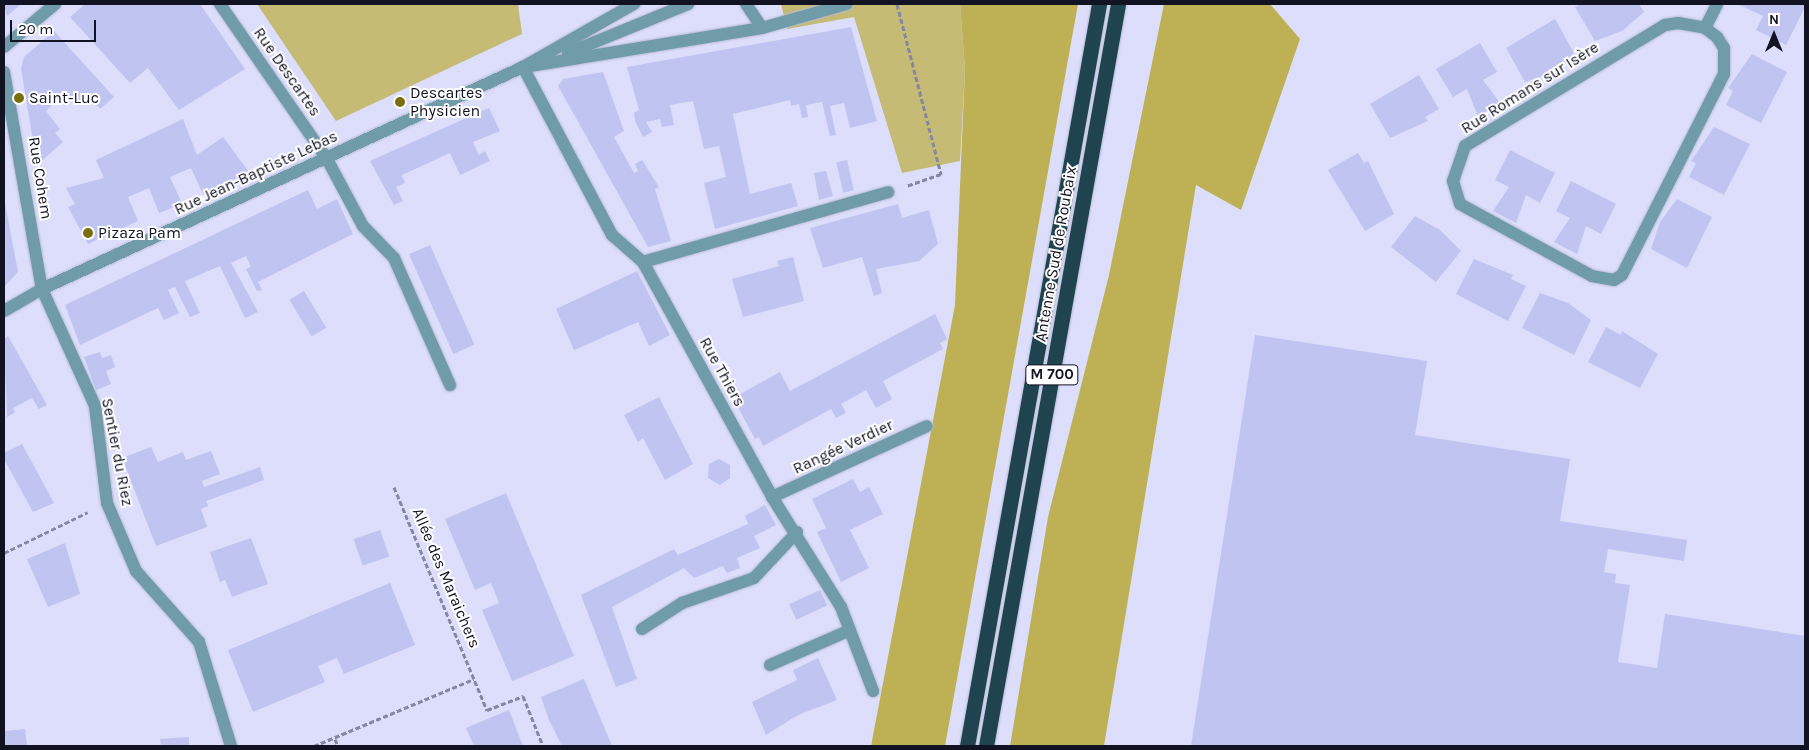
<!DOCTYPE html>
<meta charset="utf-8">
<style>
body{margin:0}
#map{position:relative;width:1809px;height:750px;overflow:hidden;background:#dcdefb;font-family:Karla,sans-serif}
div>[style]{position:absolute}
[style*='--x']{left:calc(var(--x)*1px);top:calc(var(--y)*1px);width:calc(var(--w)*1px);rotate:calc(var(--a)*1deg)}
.green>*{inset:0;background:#c5bb74}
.forest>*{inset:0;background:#beb155}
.building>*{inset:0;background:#c0c4f1;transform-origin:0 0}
.path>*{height:3px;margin-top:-1.5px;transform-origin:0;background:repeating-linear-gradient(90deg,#86889f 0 5px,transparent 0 7.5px)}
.roads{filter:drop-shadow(0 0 1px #b7b9d4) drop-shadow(0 0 1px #b7b9d4)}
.minor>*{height:12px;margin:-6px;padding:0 6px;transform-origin:6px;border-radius:6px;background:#709ba9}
.highway>*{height:15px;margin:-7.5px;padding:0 7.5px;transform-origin:7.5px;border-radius:7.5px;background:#1f434f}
.dots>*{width:14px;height:14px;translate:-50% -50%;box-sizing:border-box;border:2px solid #fff;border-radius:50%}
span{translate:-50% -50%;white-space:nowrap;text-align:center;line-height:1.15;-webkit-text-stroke:4px #fff;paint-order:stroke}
.shield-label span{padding:1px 4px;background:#fff;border:1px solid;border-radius:4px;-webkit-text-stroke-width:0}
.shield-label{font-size:15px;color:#111222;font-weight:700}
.street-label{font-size:16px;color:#111222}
.poi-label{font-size:16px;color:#111222}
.left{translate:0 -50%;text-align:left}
.frame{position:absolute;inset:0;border:5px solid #111222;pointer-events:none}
.north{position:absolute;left:1749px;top:10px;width:50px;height:50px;-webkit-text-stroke:4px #fff;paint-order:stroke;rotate:0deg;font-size:14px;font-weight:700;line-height:20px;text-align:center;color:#111222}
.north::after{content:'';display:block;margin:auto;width:18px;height:22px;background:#111222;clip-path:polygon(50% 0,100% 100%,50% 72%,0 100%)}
.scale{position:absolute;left:10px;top:20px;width:86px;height:22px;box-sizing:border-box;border:2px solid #111222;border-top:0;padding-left:6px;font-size:15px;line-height:18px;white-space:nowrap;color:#111222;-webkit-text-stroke:4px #fff;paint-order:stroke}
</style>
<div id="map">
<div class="green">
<i style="clip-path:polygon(257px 4px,518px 4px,522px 34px,336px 121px)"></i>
<i style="clip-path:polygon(781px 4px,960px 4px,965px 69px,960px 161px,902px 173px,854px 17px,787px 29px)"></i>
</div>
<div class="forest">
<i style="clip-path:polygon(960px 4px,1078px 4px,945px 746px,871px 746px,955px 305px,965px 69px)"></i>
<i style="clip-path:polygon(1164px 4px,1270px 4px,1300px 39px,1241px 210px,1196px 185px,1104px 746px,1010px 746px,1048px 517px,1109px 275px)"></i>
</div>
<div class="building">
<i style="clip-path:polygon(4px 4px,21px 4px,7px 16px)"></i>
<i style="clip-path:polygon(85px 4px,200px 4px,245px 69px,179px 110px,148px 68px,130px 83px,70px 17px)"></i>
<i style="clip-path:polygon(1580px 4px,1639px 4px,1644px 12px,1622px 31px,1595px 41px,1575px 7px)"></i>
<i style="clip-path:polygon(1737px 4px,1805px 4px,1805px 7px,1786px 45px,1756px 30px,1763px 16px)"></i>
<i style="clip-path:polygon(1555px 19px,1574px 53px,1553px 72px,1525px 82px,1506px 48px)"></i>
<i style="clip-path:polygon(851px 27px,877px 121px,850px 128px,844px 103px,830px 106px,836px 135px,830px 136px,822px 102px,806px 105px,808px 117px,802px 118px,799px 104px,791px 106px,790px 100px,733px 114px,750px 194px,791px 183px,798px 206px,715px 229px,704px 183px,726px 177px,719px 146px,704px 149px,693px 101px,670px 105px,674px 125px,662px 127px,660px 119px,646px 122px,652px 132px,643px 137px,635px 121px,634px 113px,639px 110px,627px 67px)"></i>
<i style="clip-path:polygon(54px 31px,114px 97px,100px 109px,90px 98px,82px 106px,74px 97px,67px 103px,62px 96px,46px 111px,60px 129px,55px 133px,63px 142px,37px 165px,21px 68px,24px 57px)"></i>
<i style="clip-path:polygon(1480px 43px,1497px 72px,1483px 80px,1500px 103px,1478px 116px,1467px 89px,1453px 97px,1436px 69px)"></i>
<i style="clip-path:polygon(1752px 54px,1787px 72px,1761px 123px,1726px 105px,1733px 91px,1728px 88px)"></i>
<i style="clip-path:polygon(603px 72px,624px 131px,614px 137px,634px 173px,638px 171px,635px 164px,642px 160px,659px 187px,655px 189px,671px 241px,648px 247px,558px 86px,563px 79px)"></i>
<i style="clip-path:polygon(1419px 75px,1439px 109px,1425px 117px,1428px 121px,1390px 138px,1370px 104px)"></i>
<i style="clip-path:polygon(489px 108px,500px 131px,473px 142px,479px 155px,485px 151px,490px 161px,460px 175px,450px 153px,402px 175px,405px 183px,396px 187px,403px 201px,394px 205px,370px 161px)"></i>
<i style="clip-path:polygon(183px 119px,197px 155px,223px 137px,249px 172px,203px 194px,191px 168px,170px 177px,182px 204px,159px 213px,149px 188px,128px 197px,138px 221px,88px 244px,68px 207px,75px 204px,66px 188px,104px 178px,96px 160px)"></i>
<i style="clip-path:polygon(1714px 127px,1750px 144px,1724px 195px,1689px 177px,1696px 163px,1691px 161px)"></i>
<i style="clip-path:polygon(1510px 150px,1555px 173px,1540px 203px,1526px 195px,1516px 223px,1493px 211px,1509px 187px,1495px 180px)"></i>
<i style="clip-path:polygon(1358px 153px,1364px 163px,1368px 161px,1394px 214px,1365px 231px,1328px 170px)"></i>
<i style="left:847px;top:160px;width:31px;height:11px;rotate:77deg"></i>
<i style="clip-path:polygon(826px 171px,833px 196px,819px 200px,814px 173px)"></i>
<i style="clip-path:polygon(1571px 181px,1616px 204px,1601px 234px,1586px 226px,1577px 254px,1554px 242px,1570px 218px,1556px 211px)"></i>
<i style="clip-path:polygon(308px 190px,317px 209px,337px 199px,353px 234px,258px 282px,262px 290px,257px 291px,246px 269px,251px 267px,246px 256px,231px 263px,258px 312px,245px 318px,220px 266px,185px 281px,200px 313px,190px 317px,175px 287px,168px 290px,179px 313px,164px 320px,158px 308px,80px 345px,65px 305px)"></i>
<i style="clip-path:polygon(4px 198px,18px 272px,4px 287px)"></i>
<i style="clip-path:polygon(1677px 199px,1712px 217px,1687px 268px,1651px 249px,1660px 222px)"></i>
<i style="clip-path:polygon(898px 204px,902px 218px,929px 210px,938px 244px,919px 261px,876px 269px,882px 293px,874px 296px,862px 257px,823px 268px,810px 228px)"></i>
<i style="clip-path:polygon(1415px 216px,1440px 230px,1461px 251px,1436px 282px,1391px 247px)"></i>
<i style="left:430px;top:245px;width:109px;height:23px;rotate:66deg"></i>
<i style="clip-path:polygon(793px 257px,804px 301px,743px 317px,732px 279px,779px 266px,777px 261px)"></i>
<i style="clip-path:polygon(1474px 259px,1513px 275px,1511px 279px,1526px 286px,1508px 321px,1456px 294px)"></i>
<i style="clip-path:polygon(637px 271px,670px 335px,649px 346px,638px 322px,574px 350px,556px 309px)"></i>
<i style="left:304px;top:291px;width:43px;height:17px;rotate:59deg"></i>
<i style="clip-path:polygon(1540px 293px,1568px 303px,1591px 320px,1574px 355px,1522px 328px)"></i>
<i style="clip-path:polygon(935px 314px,947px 339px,940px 343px,943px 349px,883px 381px,892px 399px,876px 408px,866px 390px,841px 404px,846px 413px,836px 418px,831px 409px,763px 446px,759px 437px,755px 439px,733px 398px,780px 372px,790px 391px)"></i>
<i style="clip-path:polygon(1606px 327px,1621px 335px,1622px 331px,1658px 354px,1640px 388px,1588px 362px)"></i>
<i style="clip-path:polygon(1255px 335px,1427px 361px,1415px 435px,1570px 459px,1560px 521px,1687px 540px,1684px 561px,1608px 549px,1604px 572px,1616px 574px,1615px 583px,1630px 585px,1618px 662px,1657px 668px,1665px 614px,1805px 636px,1805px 746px,1191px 746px)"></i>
<i style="clip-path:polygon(8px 336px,47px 405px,39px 409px,32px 398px,13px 408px,15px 412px,7px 417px,4px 339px)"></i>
<i style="clip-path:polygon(100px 352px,102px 358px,111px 355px,115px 367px,106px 371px,111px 384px,96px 390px,84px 357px)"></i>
<i style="clip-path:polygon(659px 397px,693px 464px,665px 480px,643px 438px,638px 442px,624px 415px)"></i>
<i style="clip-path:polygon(22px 444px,54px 503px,33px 512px,4px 459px,4px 453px)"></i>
<i style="clip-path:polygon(151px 447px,158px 462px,183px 452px,186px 460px,211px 451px,220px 474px,202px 481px,204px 487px,260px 467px,264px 480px,206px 501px,208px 506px,201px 509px,207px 527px,156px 546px,122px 458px)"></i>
<i style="clip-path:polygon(719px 459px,730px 465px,730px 478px,720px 485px,708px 478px,709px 464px)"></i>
<i style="clip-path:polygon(853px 479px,860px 492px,869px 487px,883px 514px,850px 530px,869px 568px,841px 582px,817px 532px,826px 528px,812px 499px)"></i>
<i style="clip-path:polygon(506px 493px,574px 656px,512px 681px,482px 610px,499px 603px,491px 583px,475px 590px,445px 519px)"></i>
<i style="clip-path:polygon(765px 505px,776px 525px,754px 536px,760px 548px,737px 558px,740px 568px,727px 573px,723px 566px,694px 578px,684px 568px,612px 607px,637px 679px,616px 687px,581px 595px,674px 549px,678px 555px,748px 524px,745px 516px)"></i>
<i style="left:380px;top:530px;width:28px;height:28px;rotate:71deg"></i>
<i style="clip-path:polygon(251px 538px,268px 584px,232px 597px,225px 580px,220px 582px,210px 552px)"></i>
<i style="clip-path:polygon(65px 543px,80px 594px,48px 607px,27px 559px)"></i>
<i style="clip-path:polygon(390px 583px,415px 645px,344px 674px,337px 658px,318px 666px,325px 682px,253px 712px,228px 650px)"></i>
<i style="left:820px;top:590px;width:17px;height:34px;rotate:65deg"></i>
<i style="clip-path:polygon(818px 658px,837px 700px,798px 715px,766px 735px,752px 702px,797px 680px,793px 670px)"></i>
<i style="clip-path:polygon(584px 679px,612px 746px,562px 746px,549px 720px,541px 697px)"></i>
<i style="clip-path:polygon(509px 710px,523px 746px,474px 746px,466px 728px)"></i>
<i style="clip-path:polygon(25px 729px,27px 746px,4px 746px,4px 731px)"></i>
<i style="clip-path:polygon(189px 737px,189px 746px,161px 746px,160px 739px)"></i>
</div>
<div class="path">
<i style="--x:897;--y:4;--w:176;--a:75.5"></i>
<i style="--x:941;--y:174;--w:36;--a:161"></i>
<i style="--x:394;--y:487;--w:242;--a:67.4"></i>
<i style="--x:487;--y:710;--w:39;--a:-21"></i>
<i style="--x:523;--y:696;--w:54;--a:68.2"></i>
<i style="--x:4;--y:553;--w:93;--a:-26"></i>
<i style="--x:335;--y:739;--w:8;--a:67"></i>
<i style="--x:314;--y:746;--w:173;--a:-22.7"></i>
</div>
<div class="roads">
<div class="minor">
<i style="--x:220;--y:4;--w:188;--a:55.4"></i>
<i style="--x:327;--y:159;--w:76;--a:61.8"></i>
<i style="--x:363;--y:226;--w:45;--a:45.9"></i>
<i style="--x:394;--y:258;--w:139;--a:66.2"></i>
<i style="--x:746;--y:4;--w:29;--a:56"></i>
<i style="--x:1678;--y:23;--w:27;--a:10"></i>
<i style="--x:1705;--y:28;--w:15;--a:37"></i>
<i style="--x:1717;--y:37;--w:13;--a:58"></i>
<i style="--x:1724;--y:48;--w:26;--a:90"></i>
<i style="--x:1724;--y:74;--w:225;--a:116.9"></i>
<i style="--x:1622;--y:275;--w:9;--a:148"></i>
<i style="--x:1614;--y:280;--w:22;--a:-170"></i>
<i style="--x:1592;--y:276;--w:150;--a:-151.4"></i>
<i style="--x:1460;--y:204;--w:24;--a:-107"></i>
<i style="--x:1453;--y:181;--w:37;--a:-71"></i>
<i style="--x:1465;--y:146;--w:234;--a:-31.2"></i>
<i style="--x:1665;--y:25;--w:13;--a:-9"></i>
<i style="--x:1705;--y:28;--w:27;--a:-63"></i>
<i style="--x:4;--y:47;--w:67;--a:-40.1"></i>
<i style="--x:568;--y:53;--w:130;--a:-22.2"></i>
<i style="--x:530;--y:66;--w:235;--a:-9.3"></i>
<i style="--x:762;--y:28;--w:88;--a:-15.8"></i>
<i style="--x:523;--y:67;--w:190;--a:62.1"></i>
<i style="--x:612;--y:235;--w:41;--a:41.1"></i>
<i style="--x:643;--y:262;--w:268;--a:61.2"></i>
<i style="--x:772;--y:497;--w:130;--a:57.9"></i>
<i style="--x:841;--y:607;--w:90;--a:69.1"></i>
<i style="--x:4;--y:72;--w:220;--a:80.1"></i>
<i style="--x:42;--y:289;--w:128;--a:65.6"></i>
<i style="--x:95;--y:406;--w:98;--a:82.9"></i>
<i style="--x:107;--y:503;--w:74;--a:66.9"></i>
<i style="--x:136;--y:571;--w:95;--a:48.4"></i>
<i style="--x:199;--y:642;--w:109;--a:72.9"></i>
<i style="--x:643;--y:262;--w:255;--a:-15.9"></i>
<i style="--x:4;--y:311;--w:44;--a:-30.1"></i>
<i style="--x:42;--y:289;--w:530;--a:-24.78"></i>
<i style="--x:523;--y:67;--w:128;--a:-29.6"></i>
<i style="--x:772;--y:497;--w:170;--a:-24.6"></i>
<i style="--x:642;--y:629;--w:48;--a:-33"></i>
<i style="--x:682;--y:603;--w:76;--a:-19.1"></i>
<i style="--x:754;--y:578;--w:63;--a:-46.9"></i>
<i style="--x:770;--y:665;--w:87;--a:-23.6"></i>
</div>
<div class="highway">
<i style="--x:967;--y:746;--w:754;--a:-79.91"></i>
<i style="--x:986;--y:746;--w:754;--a:-79.91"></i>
</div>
</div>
<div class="dots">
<i style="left:19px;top:98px;background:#7b6e0c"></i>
<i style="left:400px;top:102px;background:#7b6e0c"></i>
<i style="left:88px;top:233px;background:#7b6e0c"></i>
</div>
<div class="shield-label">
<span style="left:1052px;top:375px">M 700</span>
</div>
<div class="street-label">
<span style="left:287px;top:72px;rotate:55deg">Rue Descartes</span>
<span style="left:1530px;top:88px;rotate:-32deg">Rue Romans sur Isère</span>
<span style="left:256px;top:173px;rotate:-25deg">Rue Jean-Baptiste Lebas</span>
<span style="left:40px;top:178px;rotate:81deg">Rue Cohem</span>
<span style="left:1056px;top:254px;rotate:-80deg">Antenne Sud de Roubaix</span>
<span style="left:722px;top:372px;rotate:61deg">Rue Thiers</span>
<span style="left:843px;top:447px;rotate:-25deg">Rangée Verdier</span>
<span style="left:117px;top:452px;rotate:79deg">Sentier du Riez</span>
<span style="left:446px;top:578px;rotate:67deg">Allée des Maraichers</span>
</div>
<div class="poi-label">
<span class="left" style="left:410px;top:102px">Descartes<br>Physicien</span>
<span class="left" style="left:29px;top:98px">Saint-Luc</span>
<span class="left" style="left:98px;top:233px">Pizaza Pam</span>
</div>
<div class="frame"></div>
<div class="north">N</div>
<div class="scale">20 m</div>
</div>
